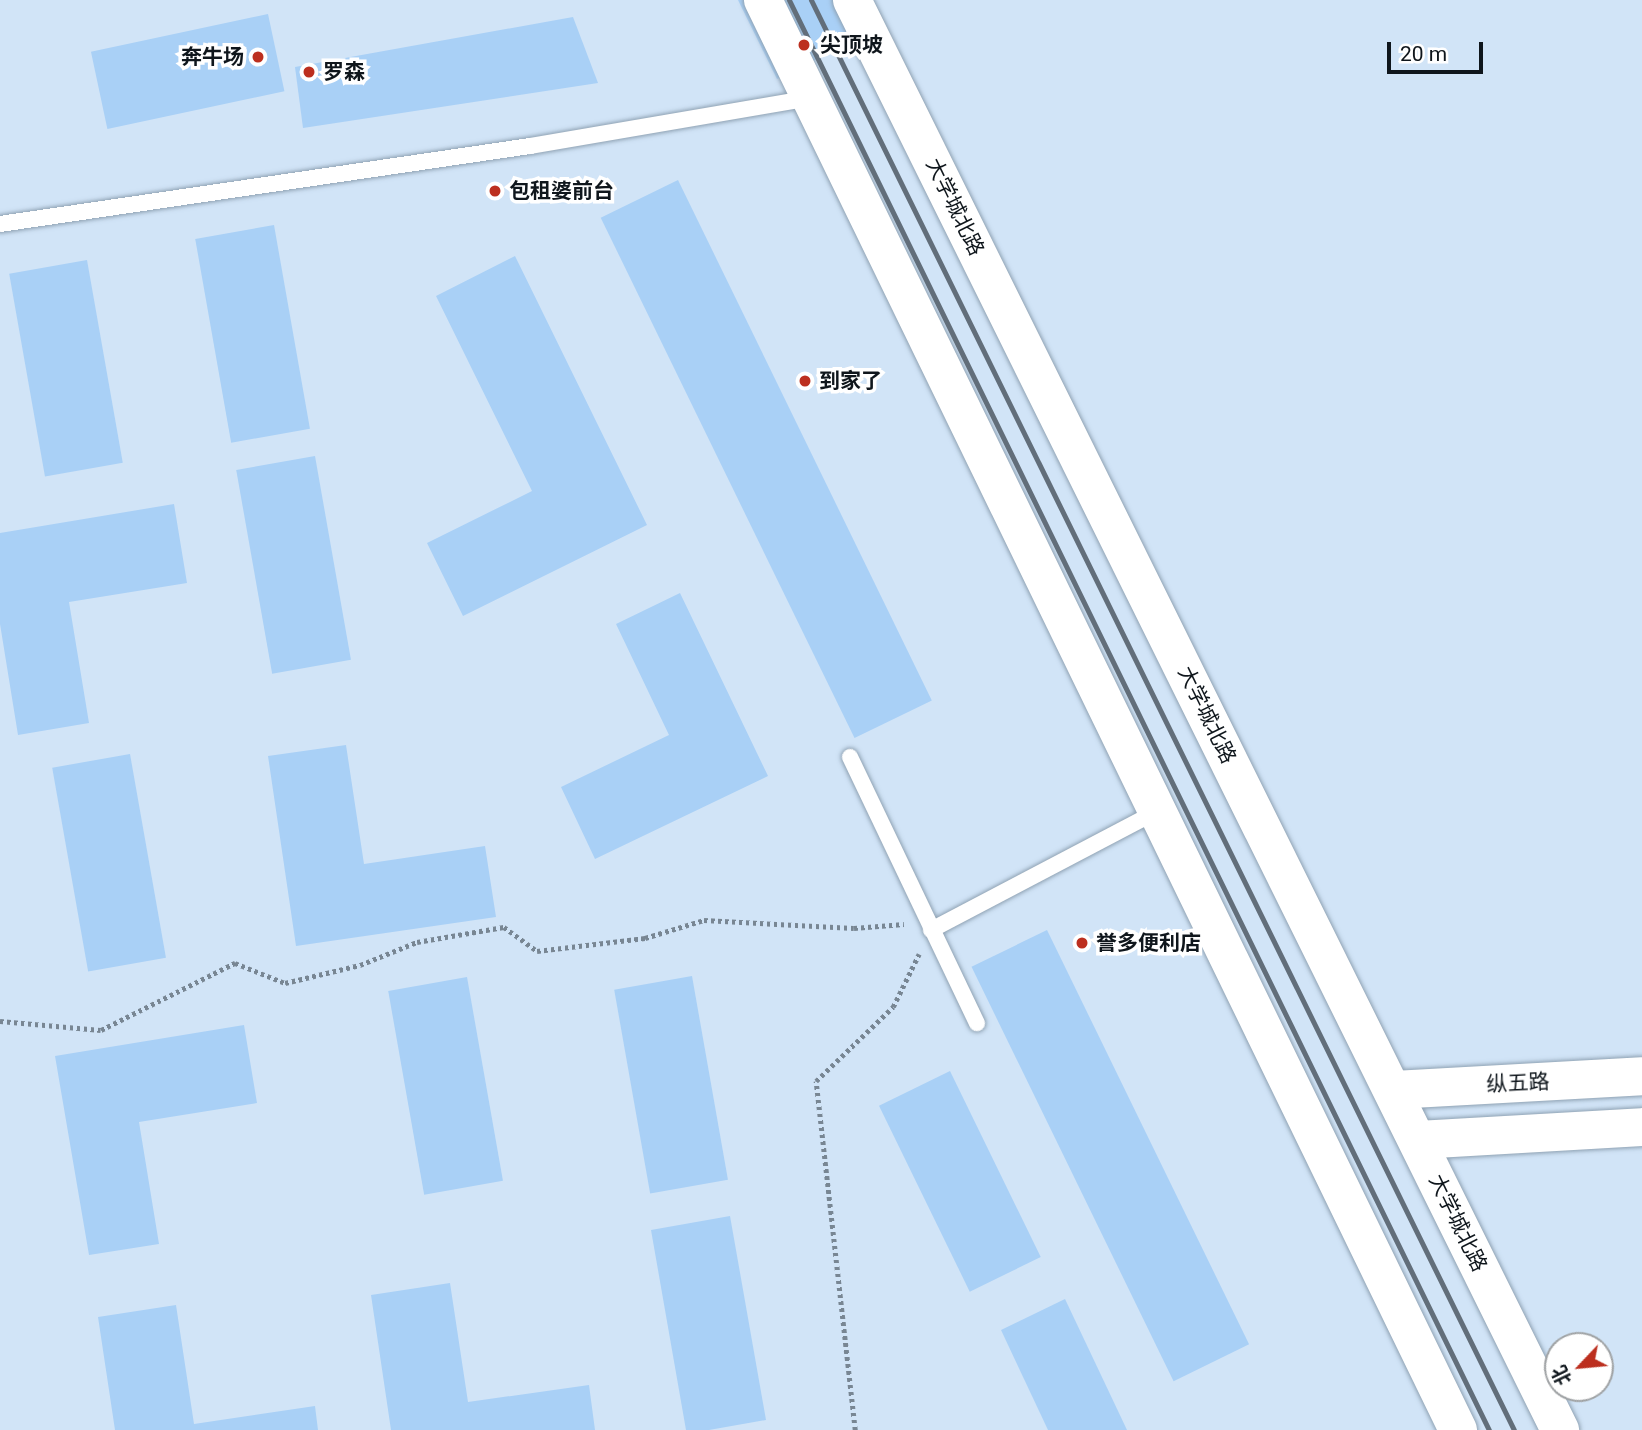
<!DOCTYPE html>
<meta charset="utf-8">
<style>
body{margin:0}
#map{position:relative;width:1642px;height:1430px;overflow:hidden;background:#d1e4f7;font-family:Roboto,"Noto Sans SC",sans-serif}
div>[style]{position:absolute}
[style*='--x']{left:calc(var(--x)*1px);top:calc(var(--y)*1px);width:calc(var(--w)*1px);rotate:calc(var(--a)*1deg)}
.building>*{inset:0;background:#a9d0f6;transform-origin:0 0}
.path>*{height:4.5px;margin-top:-2.25px;transform-origin:0;background:repeating-linear-gradient(90deg,#788693 0 3.5px,transparent 0 7px)}
.roads{filter:drop-shadow(0 0 2px #8fa2b3) drop-shadow(0 0 2px #8fa2b3)}
.lane>*{height:16px;margin:-8px;padding:0 8px;transform-origin:8px;border-radius:8px;background:#fff}
.secondary>*{height:38px;margin:-19px;padding:0 19px;transform-origin:19px;border-radius:19px;background:#fff}
.primary>*{height:38px;margin:-19px;padding:0 19px;transform-origin:19px;border-radius:19px;background:#fff}
.rail>*{height:5px;margin:-2.5px;padding:0 2.5px;transform-origin:2.5px;border-radius:2.5px;background:#626e7a}
.dots>*{width:19px;height:19px;translate:-50% -50%;box-sizing:border-box;border:4px solid #fff;border-radius:50%}
span{translate:-50% -50%;white-space:nowrap;text-align:center;line-height:1.15;-webkit-text-stroke:7px #fff;paint-order:stroke}
.poi-label{font-size:21px;color:#0f161c;font-weight:700}
.left{translate:0 -50%;text-align:left}
.right{translate:-100% -50%;text-align:right}
.street-label{font-size:21px;color:#0f161c}
.north{position:absolute;left:1544px;top:1332px;width:70px;height:70px;box-sizing:border-box;background:#fff;border:2px solid #9fa2a4;border-radius:50%;rotate:244deg;font-size:19px;font-weight:700;line-height:28px;text-align:center;color:#0f161c}
.north::after{content:'';display:block;margin:auto;width:24px;height:32px;background:#bc2f1f;clip-path:polygon(50% 0,100% 100%,50% 72%,0 100%)}
.scale{position:absolute;left:1387px;top:42px;width:96px;height:32px;box-sizing:border-box;border:4px solid #0f161c;border-top:0;padding-left:9px;font-size:21px;line-height:24px;white-space:nowrap;color:#0f161c;-webkit-text-stroke:5px #fff;paint-order:stroke}
</style>
<div id="map">
<div class="building">
<i style="clip-path:polygon(738px 0,861px 0,876px 30px,777px 79px)"></i>
<i style="left:268px;top:14px;width:79px;height:181px;rotate:78deg"></i>
<i style="clip-path:polygon(573px 17px,598px 83px,303px 128px,295px 67px)"></i>
<i style="left:678px;top:180px;width:579px;height:86px;rotate:64deg"></i>
<i style="left:274px;top:225px;width:207px;height:80px;rotate:80deg"></i>
<i style="clip-path:polygon(515px 256px,647px 525px,463px 616px,427px 543px,532px 491px,436px 296px)"></i>
<i style="left:87px;top:260px;width:206px;height:79px;rotate:80deg"></i>
<i style="left:315px;top:456px;width:207px;height:80px;rotate:80deg"></i>
<i style="clip-path:polygon(174px 504px,187px 583px,69px 602px,89px 723px,18px 735px,0 624px,0 533px)"></i>
<i style="clip-path:polygon(680px 593px,768px 776px,595px 859px,561px 787px,669px 735px,616px 624px)"></i>
<i style="clip-path:polygon(346px 745px,364px 864px,485px 846px,496px 917px,296px 946px,268px 756px)"></i>
<i style="left:130px;top:754px;width:207px;height:79px;rotate:80deg"></i>
<i style="left:1047px;top:930px;width:461px;height:84px;rotate:64deg"></i>
<i style="left:692px;top:976px;width:207px;height:79px;rotate:80deg"></i>
<i style="left:467px;top:977px;width:207px;height:80px;rotate:80deg"></i>
<i style="clip-path:polygon(244px 1025px,257px 1103px,139px 1122px,159px 1244px,89px 1255px,55px 1056px)"></i>
<i style="left:950px;top:1071px;width:207px;height:79px;rotate:64deg"></i>
<i style="clip-path:polygon(730px 1216px,766px 1420px,709px 1430px,686px 1430px,651px 1230px)"></i>
<i style="clip-path:polygon(450px 1283px,468px 1402px,589px 1385px,595px 1430px,391px 1430px,371px 1295px)"></i>
<i style="clip-path:polygon(1065px 1299px,1127px 1430px,1048px 1430px,1001px 1330px)"></i>
<i style="clip-path:polygon(176px 1305px,194px 1424px,315px 1406px,318px 1430px,115px 1430px,98px 1317px)"></i>
</div>
<div class="path">
<i style="--x:0;--y:1021;--w:101;--a:5.1"></i>
<i style="--x:101;--y:1030;--w:150;--a:-26.6"></i>
<i style="--x:235;--y:963;--w:54;--a:21.8"></i>
<i style="--x:285;--y:983;--w:77;--a:-13.5"></i>
<i style="--x:360;--y:965;--w:61;--a:-22"></i>
<i style="--x:417;--y:942;--w:88;--a:-9.8"></i>
<i style="--x:504;--y:927;--w:41;--a:36"></i>
<i style="--x:537;--y:951;--w:109;--a:-6.9"></i>
<i style="--x:645;--y:938;--w:62;--a:-17"></i>
<i style="--x:704;--y:920;--w:150;--a:3.1"></i>
<i style="--x:854;--y:928;--w:50;--a:-4.6"></i>
<i style="--x:855;--y:1430;--w:351;--a:-96.4"></i>
<i style="--x:816;--y:1081;--w:107;--a:-43.9"></i>
<i style="--x:893;--y:1007;--w:59;--a:-63.9"></i>
</div>
<div class="roads">
<div class="lane">
<i style="--x:0;--y:224;--w:536;--a:-8.37"></i>
<i style="--x:530;--y:146;--w:285;--a:-9.7"></i>
<i style="--x:850;--y:757;--w:295;--a:64.5"></i>
<i style="--x:931;--y:930;--w:256;--a:-27.7"></i>
</div>
<div class="secondary">
<i style="--x:1394;--y:1090;--w:248;--a:-3.2"></i>
<i style="--x:1418;--y:1140;--w:224;--a:-3.3"></i>
</div>
<div class="primary">
<i style="--x:763;--y:0;--w:1590;--a:64.08"></i>
<i style="--x:852;--y:0;--w:1596;--a:63.66"></i>
</div>
</div>
<div class="rail">
<i style="--x:789;--y:0;--w:1592;--a:63.92"></i>
<i style="--x:811;--y:0;--w:1593;--a:63.82"></i>
</div>
<div class="dots">
<i style="left:804px;top:45px;background:#bc2f1f"></i>
<i style="left:258px;top:57px;background:#bc2f1f"></i>
<i style="left:309px;top:72px;background:#bc2f1f"></i>
<i style="left:495px;top:191px;background:#bc2f1f"></i>
<i style="left:805px;top:381px;background:#bc2f1f"></i>
<i style="left:1082px;top:943px;background:#bc2f1f"></i>
</div>
<div class="poi-label">
<span class="left" style="left:820px;top:45px">尖顶坡</span>
<span class="right" style="left:244px;top:57px">奔牛场</span>
<span class="left" style="left:323px;top:72px">罗森</span>
<span class="left" style="left:509px;top:191px">包租婆前台</span>
<span class="left" style="left:819px;top:381px">到家了</span>
<span class="left" style="left:1096px;top:943px">誉多便利店</span>
</div>
<div class="street-label">
<span style="left:955px;top:207px;rotate:64deg">大学城北路</span>
<span style="left:1207px;top:715px;rotate:64deg">大学城北路</span>
<span style="left:1518px;top:1083px;rotate:-3deg">纵五路</span>
<span style="left:1458px;top:1223px;rotate:64deg">大学城北路</span>
</div>
<div class="north">北</div>
<div class="scale">20 m</div>
</div>
